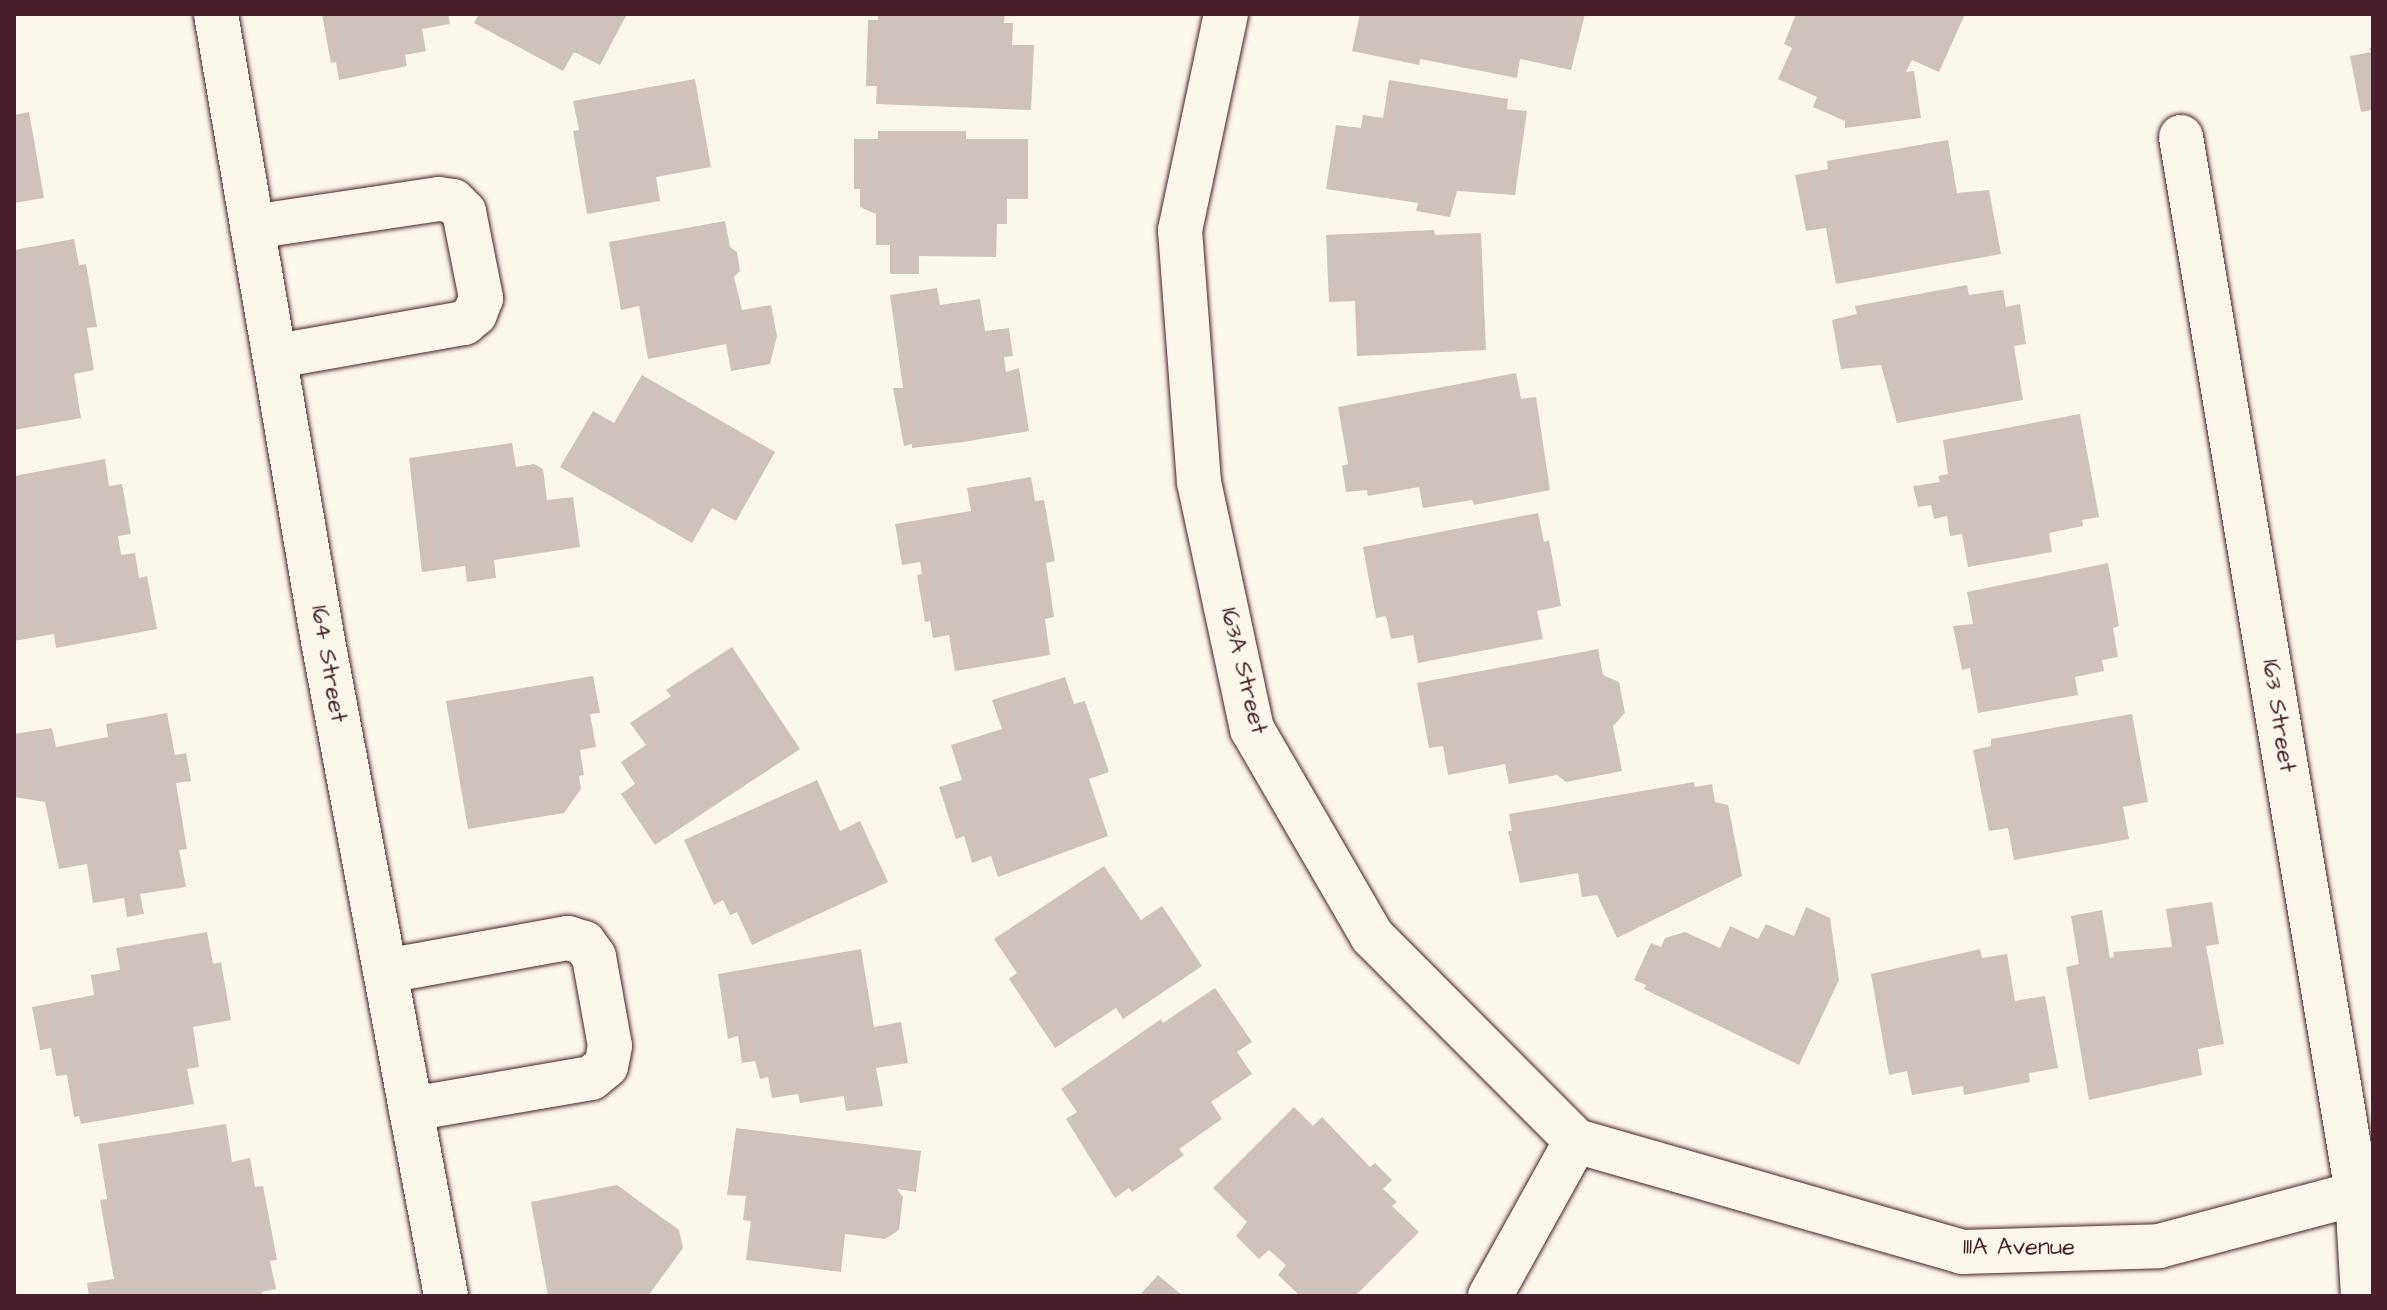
<!DOCTYPE html>
<style>
body{margin:0}
#map{position:relative;width:2387px;height:1310px;overflow:hidden;background:#fbf7ec;font-family:"Architects Daughter",sans-serif}
div>[style]{position:absolute}
[style*='--x']{left:calc(var(--x)*1px);top:calc(var(--y)*1px);width:calc(var(--w)*1px);rotate:calc(var(--a)*1deg)}
.building>*{inset:0;background:#cfc2bc}
.roads{filter:drop-shadow(0 0 2px #4a1f2b) drop-shadow(0 0 2px #4a1f2b)}
.minor>*{height:44px;margin:-22px;padding:0 22px;transform-origin:22px;border-radius:22px;background:#fbf7ec}
.tertiary>*{height:44px;margin:-22px;padding:0 22px;transform-origin:22px;border-radius:22px;background:#fbf7ec}
span{translate:-50% -50%;white-space:nowrap;text-align:center;line-height:1.15;-webkit-text-stroke:6px #fbf7ec;paint-order:stroke}
.street-label{font-size:24px;color:#4a1f2b}
.frame{position:absolute;inset:0;border:16px solid #4a1f2b;pointer-events:none}
</style>
<div id="map">
<div class="building">
<i style="clip-path:polygon(322px 14px,448px 14px,450px 24px,422px 29px,426px 51px,405px 55px,407px 66px,339px 80px,336px 62px,331px 63px)"></i>
<i style="clip-path:polygon(479px 14px,627px 14px,600px 65px,574px 52px,563px 71px,474px 23px)"></i>
<i style="clip-path:polygon(878px 14px,1005px 14px,1004px 23px,1013px 23px,1012px 45px,1034px 45px,1031px 110px,876px 104px,877px 86px,866px 86px,868px 20px,878px 20px)"></i>
<i style="clip-path:polygon(1360px 14px,1585px 14px,1571px 70px,1520px 59px,1517px 78px,1420px 59px,1419px 65px,1352px 51px)"></i>
<i style="clip-path:polygon(1796px 14px,1965px 14px,1939px 72px,1912px 60px,1906px 72px,1914px 71px,1921px 118px,1845px 128px,1845px 121px,1813px 107px,1817px 97px,1778px 79px,1792px 48px,1784px 44px)"></i>
<i style="clip-path:polygon(2369px 48px,2373px 48px,2373px 110px,2361px 112px,2350px 56px,2371px 52px)"></i>
<i style="clip-path:polygon(695px 79px,711px 167px,656px 177px,660px 201px,587px 214px,573px 131px,579px 130px,573px 101px)"></i>
<i style="clip-path:polygon(1389px 80px,1508px 99px,1507px 109px,1527px 111px,1515px 195px,1457px 191px,1450px 217px,1416px 211px,1418px 203px,1326px 189px,1336px 125px,1361px 128px,1363px 115px,1383px 118px)"></i>
<i style="clip-path:polygon(29px 112px,44px 198px,14px 203px,14px 115px)"></i>
<i style="clip-path:polygon(878px 131px,966px 131px,966px 139px,1028px 139px,1028px 199px,1007px 199px,1007px 224px,997px 224px,996px 257px,919px 256px,919px 274px,890px 274px,890px 245px,876px 245px,876px 214px,860px 207px,860px 189px,854px 189px,854px 139px,878px 139px)"></i>
<i style="clip-path:polygon(1948px 140px,1957px 193px,1989px 190px,2001px 254px,1836px 284px,1826px 228px,1806px 231px,1795px 175px,1828px 169px,1827px 161px)"></i>
<i style="clip-path:polygon(725px 221px,730px 247px,737px 252px,740px 271px,734px 277px,742px 310px,771px 305px,777px 336px,770px 364px,731px 371px,726px 344px,648px 359px,639px 306px,621px 310px,609px 242px)"></i>
<i style="clip-path:polygon(1434px 230px,1435px 235px,1481px 233px,1486px 350px,1357px 356px,1355px 301px,1329px 302px,1326px 235px)"></i>
<i style="clip-path:polygon(74px 239px,79px 265px,86px 264px,97px 327px,87px 328px,94px 370px,74px 374px,81px 418px,14px 430px,14px 250px)"></i>
<i style="clip-path:polygon(1967px 285px,1969px 295px,2003px 290px,2006px 307px,2020px 304px,2026px 344px,2014px 346px,2023px 400px,1897px 423px,1881px 365px,1841px 369px,1832px 320px,1857px 314px,1855px 306px)"></i>
<i style="clip-path:polygon(937px 288px,940px 305px,980px 299px,985px 331px,1009px 328px,1013px 356px,1004px 357px,1006px 372px,1019px 368px,1029px 431px,963px 442px,912px 448px,912px 444px,904px 446px,893px 388px,903px 388px,890px 295px)"></i>
<i style="clip-path:polygon(1516px 373px,1521px 399px,1536px 397px,1550px 490px,1474px 505px,1472px 500px,1423px 508px,1419px 487px,1368px 496px,1367px 490px,1346px 492px,1342px 466px,1348px 464px,1338px 407px)"></i>
<i style="clip-path:polygon(642px 375px,775px 452px,736px 521px,712px 508px,692px 543px,560px 467px,593px 411px,614px 423px)"></i>
<i style="clip-path:polygon(2080px 414px,2099px 517px,2082px 520px,2083px 526px,2049px 533px,2052px 552px,1968px 567px,1962px 534px,1950px 536px,1947px 516px,1934px 519px,1931px 505px,1918px 507px,1913px 486px,1940px 482px,1938px 476px,1948px 474px,1943px 440px)"></i>
<i style="clip-path:polygon(512px 443px,516px 467px,534px 464px,543px 469px,547px 500px,573px 497px,580px 547px,494px 560px,496px 578px,467px 582px,465px 566px,422px 572px,409px 458px)"></i>
<i style="clip-path:polygon(105px 459px,109px 486px,122px 484px,131px 534px,118px 536px,121px 555px,135px 553px,139px 578px,147px 576px,157px 629px,56px 648px,54px 634px,14px 641px,14px 476px)"></i>
<i style="clip-path:polygon(1031px 477px,1035px 501px,1044px 500px,1055px 561px,1046px 563px,1054px 617px,1045px 619px,1050px 655px,955px 671px,949px 635px,933px 638px,930px 621px,925px 622px,917px 575px,922px 574px,920px 562px,902px 565px,895px 524px,971px 511px,967px 488px)"></i>
<i style="clip-path:polygon(1538px 513px,1544px 542px,1549px 540px,1561px 606px,1537px 611px,1543px 639px,1418px 663px,1413px 635px,1391px 639px,1386px 616px,1376px 618px,1363px 547px)"></i>
<i style="clip-path:polygon(2108px 563px,2119px 626px,2113px 628px,2118px 657px,2102px 660px,2104px 671px,2075px 677px,2078px 695px,1978px 713px,1970px 668px,1962px 670px,1953px 626px,1973px 624px,1967px 592px)"></i>
<i style="clip-path:polygon(732px 647px,800px 749px,655px 845px,621px 794px,635px 784px,621px 762px,646px 745px,630px 723px,671px 696px,666px 690px)"></i>
<i style="clip-path:polygon(1598px 649px,1603px 675px,1619px 682px,1625px 713px,1613px 726px,1622px 771px,1566px 782px,1557px 775px,1509px 784px,1505px 764px,1448px 775px,1443px 746px,1429px 748px,1417px 683px)"></i>
<i style="clip-path:polygon(593px 676px,600px 713px,590px 714px,596px 747px,580px 750px,584px 775px,579px 776px,581px 789px,564px 813px,468px 829px,446px 701px)"></i>
<i style="clip-path:polygon(1065px 677px,1074px 704px,1085px 701px,1109px 772px,1089px 779px,1108px 836px,998px 877px,991px 856px,972px 863px,964px 836px,956px 839px,939px 787px,962px 780px,951px 745px,1002px 729px,992px 700px)"></i>
<i style="clip-path:polygon(167px 713px,175px 755px,186px 753px,191px 781px,176px 783px,187px 849px,179px 850px,186px 887px,140px 894px,144px 914px,127px 917px,124px 898px,93px 903px,87px 864px,59px 869px,45px 802px,14px 797px,14px 734px,52px 728px,56px 747px,108px 737px,106px 724px)"></i>
<i style="clip-path:polygon(2132px 714px,2148px 802px,2123px 807px,2129px 839px,2014px 860px,2008px 828px,1989px 831px,1973px 750px,1991px 746px,1991px 739px)"></i>
<i style="clip-path:polygon(817px 780px,840px 831px,860px 821px,888px 882px,752px 945px,737px 912px,730px 915px,723px 900px,714px 905px,684px 840px)"></i>
<i style="clip-path:polygon(1694px 782px,1695px 787px,1712px 784px,1715px 802px,1728px 805px,1742px 876px,1617px 938px,1597px 895px,1582px 897px,1578px 873px,1520px 883px,1508px 831px,1512px 831px,1509px 814px)"></i>
<i style="clip-path:polygon(1104px 866px,1141px 920px,1162px 906px,1202px 966px,1123px 1019px,1116px 1008px,1055px 1048px,1009px 979px,1017px 973px,994px 939px)"></i>
<i style="clip-path:polygon(2212px 902px,2219px 944px,2206px 946px,2224px 1044px,2198px 1049px,2202px 1075px,2089px 1100px,2066px 967px,2079px 964px,2071px 916px,2102px 910px,2110px 958px,2114px 957px,2113px 952px,2172px 947px,2166px 909px)"></i>
<i style="clip-path:polygon(1806px 907px,1830px 918px,1839px 980px,1799px 1065px,1644px 989px,1646px 985px,1634px 980px,1651px 943px,1661px 947px,1665px 938px,1685px 932px,1720px 948px,1730px 926px,1758px 939px,1766px 924px,1794px 936px)"></i>
<i style="clip-path:polygon(207px 932px,213px 964px,221px 962px,231px 1020px,193px 1027px,199px 1067px,187px 1069px,194px 1104px,81px 1124px,79px 1116px,74px 1117px,67px 1075px,56px 1076px,51px 1048px,40px 1050px,32px 1007px,94px 995px,91px 975px,120px 970px,116px 948px)"></i>
<i style="clip-path:polygon(861px 949px,874px 1027px,901px 1022px,908px 1063px,876px 1068px,883px 1106px,846px 1111px,844px 1096px,800px 1103px,798px 1094px,772px 1098px,768px 1077px,760px 1079px,755px 1061px,742px 1063px,738px 1036px,728px 1039px,718px 974px)"></i>
<i style="clip-path:polygon(1980px 949px,1982px 958px,2007px 954px,2015px 1001px,2045px 996px,2058px 1068px,2029px 1073px,2030px 1082px,1964px 1095px,1963px 1086px,1912px 1095px,1907px 1071px,1889px 1075px,1871px 974px)"></i>
<i style="clip-path:polygon(1215px 988px,1252px 1042px,1237px 1052px,1252px 1074px,1211px 1102px,1222px 1119px,1179px 1149px,1184px 1155px,1132px 1192px,1129px 1188px,1115px 1198px,1066px 1119px,1077px 1112px,1061px 1089px,1161px 1019px,1163px 1023px)"></i>
<i style="clip-path:polygon(1294px 1107px,1313px 1126px,1322px 1117px,1370px 1167px,1375px 1163px,1392px 1180px,1383px 1189px,1397px 1202px,1392px 1206px,1419px 1232px,1355px 1296px,1300px 1296px,1278px 1275px,1286px 1265px,1269px 1250px,1259px 1259px,1236px 1236px,1247px 1222px,1213px 1188px)"></i>
<i style="clip-path:polygon(226px 1124px,232px 1162px,250px 1158px,255px 1187px,263px 1186px,277px 1260px,270px 1261px,276px 1289px,262px 1292px,262px 1296px,89px 1296px,87px 1283px,114px 1279px,100px 1200px,107px 1199px,98px 1144px)"></i>
<i style="clip-path:polygon(736px 1128px,921px 1151px,916px 1192px,897px 1189px,903px 1197px,899px 1230px,885px 1239px,845px 1234px,841px 1272px,746px 1260px,751px 1221px,743px 1220px,746px 1196px,727px 1195px)"></i>
<i style="clip-path:polygon(617px 1185px,679px 1230px,683px 1248px,648px 1296px,548px 1296px,531px 1202px)"></i>
<i style="clip-path:polygon(1158px 1275px,1183px 1296px,1139px 1296px)"></i>
</div>
<div class="roads">
<div class="minor">
<i style="--x:1226;--y:14;--w:221;--a:102"></i>
<i style="--x:1180;--y:230;--w:253;--a:85.7"></i>
<i style="--x:1199;--y:482;--w:253;--a:77.9"></i>
<i style="--x:1252;--y:729;--w:239;--a:59.9"></i>
<i style="--x:1372;--y:936;--w:289;--a:45.1"></i>
<i style="--x:1576;--y:1141;--w:402;--a:16"></i>
<i style="--x:1962;--y:1252;--w:197;--a:-1.7"></i>
<i style="--x:2159;--y:1246;--w:221;--a:-14.9"></i>
<i style="--x:2181;--y:137;--w:1071;--a:80.54"></i>
<i style="--x:2357;--y:1193;--w:103;--a:86.7"></i>
<i style="--x:252;--y:227;--w:189;--a:-8.5"></i>
<i style="--x:439;--y:199;--w:14;--a:8"></i>
<i style="--x:453;--y:201;--w:16;--a:45"></i>
<i style="--x:464;--y:212;--w:88;--a:78.8"></i>
<i style="--x:481;--y:298;--w:17;--a:111"></i>
<i style="--x:475;--y:314;--w:14;--a:141"></i>
<i style="--x:464;--y:323;--w:190;--a:170"></i>
<i style="--x:386;--y:971;--w:185;--a:-10.3"></i>
<i style="--x:568;--y:938;--w:17;--a:17"></i>
<i style="--x:584;--y:943;--w:17;--a:54"></i>
<i style="--x:594;--y:957;--w:90;--a:79.8"></i>
<i style="--x:610;--y:1046;--w:20;--a:101"></i>
<i style="--x:606;--y:1066;--w:19;--a:141"></i>
<i style="--x:591;--y:1078;--w:183;--a:170.2"></i>
<i style="--x:1490;--y:1296;--w:177;--a:-61"></i>
</div>
<div class="tertiary">
<i style="--x:216;--y:14;--w:636;--a:80.32"></i>
<i style="--x:323;--y:641;--w:666;--a:79.36"></i>
</div>
</div>
<div class="street-label">
<span style="left:328px;top:664px;rotate:80deg">164 Street</span>
<span style="left:1243px;top:671px;rotate:76deg">163A Street</span>
<span style="left:2278px;top:716px;rotate:81deg">163 Street</span>
<span style="left:2019px;top:1248px">111A Avenue</span>
</div>
<div class="frame"></div>
</div>
